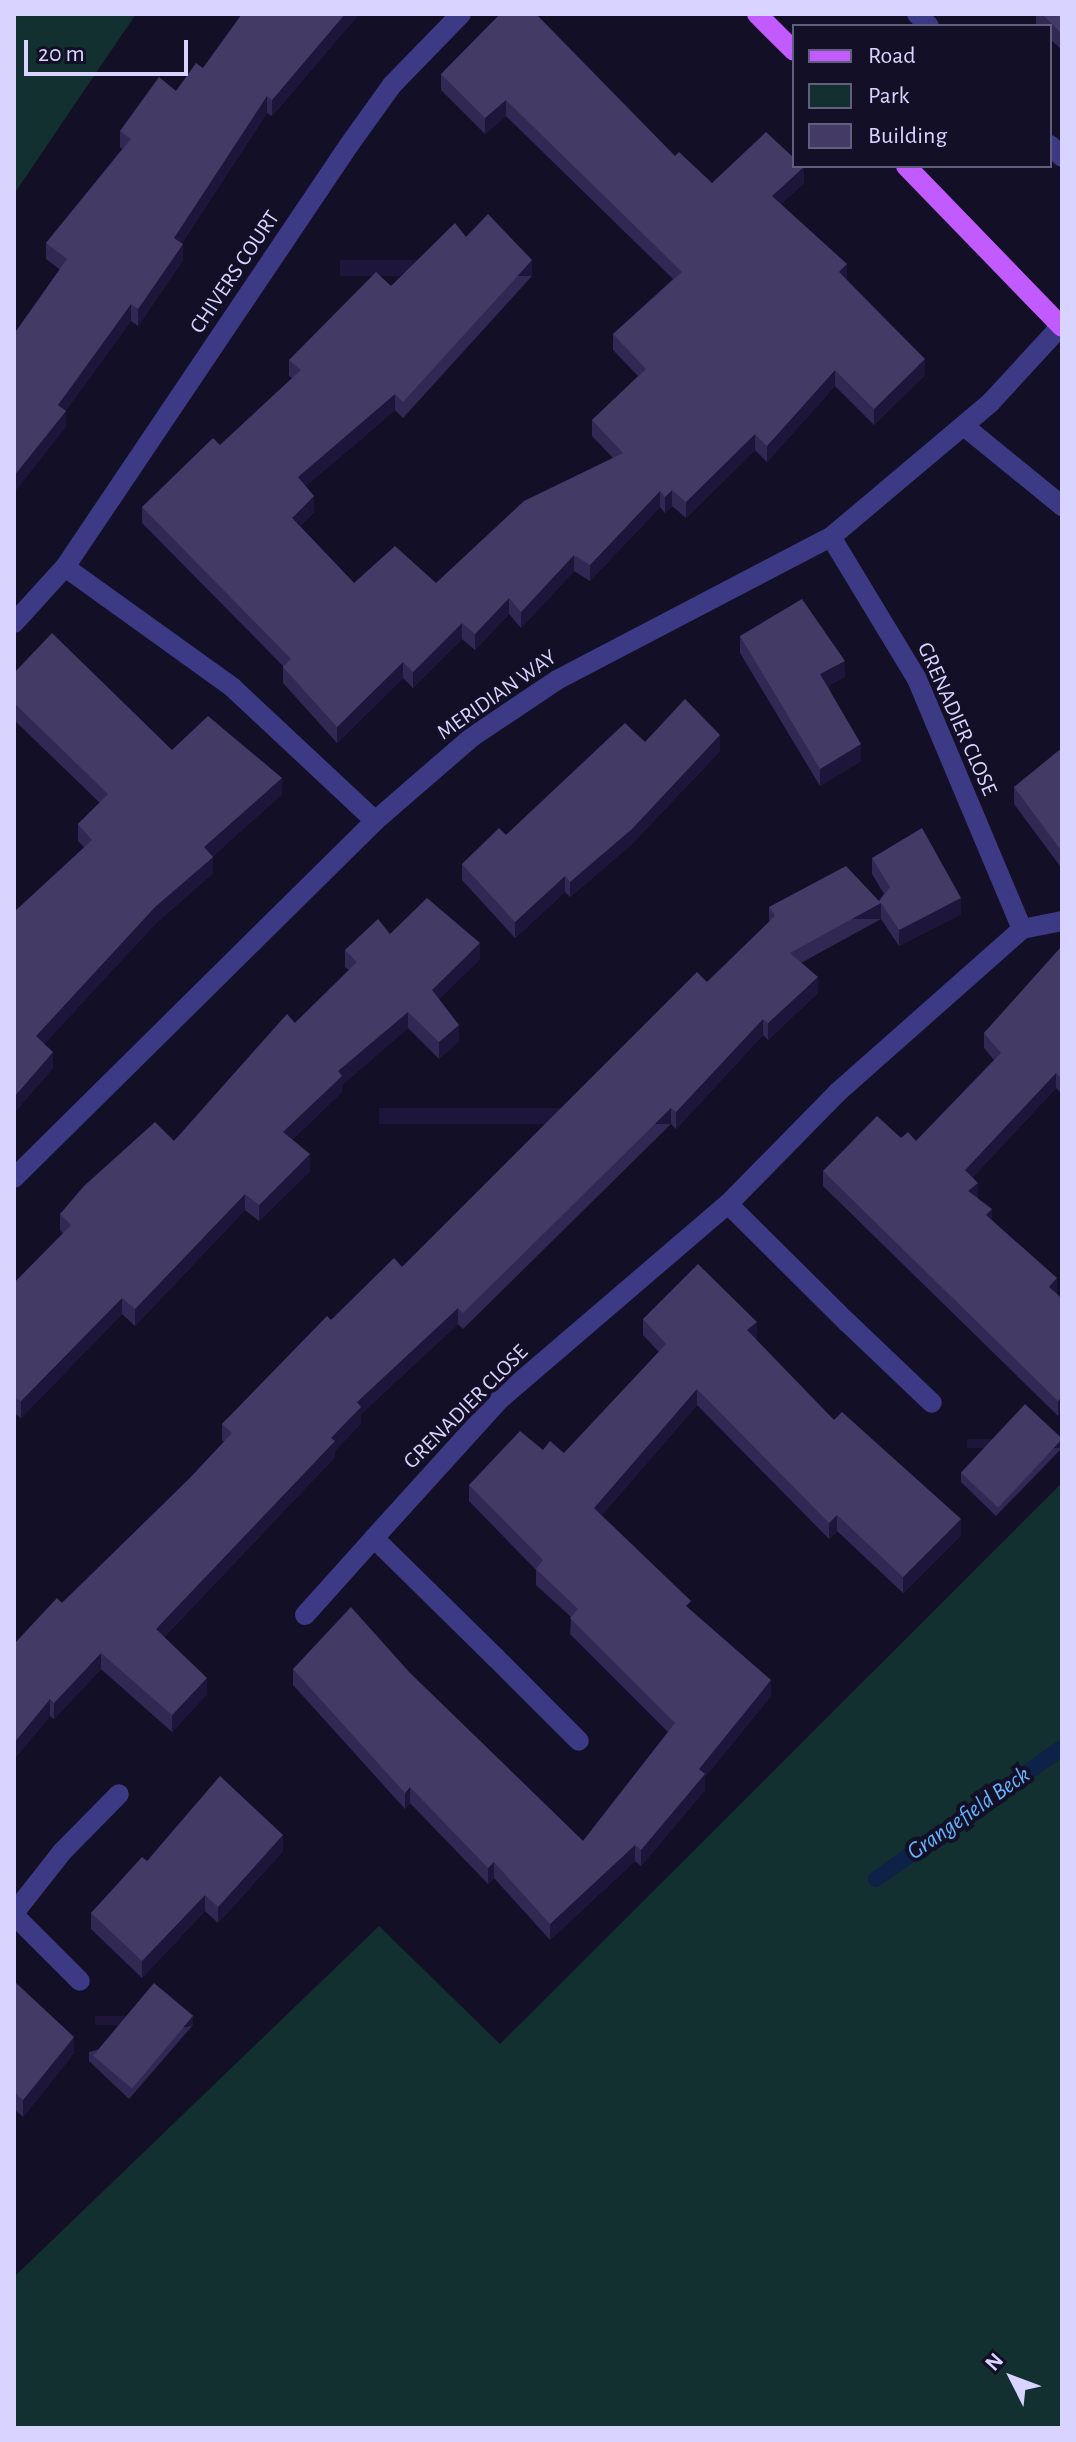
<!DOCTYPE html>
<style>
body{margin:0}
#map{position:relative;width:1076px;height:2442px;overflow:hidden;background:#130f26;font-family:"Alegreya Sans",sans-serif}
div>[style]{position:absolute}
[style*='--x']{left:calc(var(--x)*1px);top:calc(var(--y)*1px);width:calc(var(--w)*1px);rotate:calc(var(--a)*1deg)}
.green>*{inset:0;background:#12302f}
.stream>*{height:16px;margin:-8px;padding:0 8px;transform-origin:8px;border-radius:8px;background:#0c2248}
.lane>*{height:20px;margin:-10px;padding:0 10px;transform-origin:10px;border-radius:10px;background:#3d3a85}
.street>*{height:20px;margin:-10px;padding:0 10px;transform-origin:10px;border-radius:10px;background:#3d3a85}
.primary>*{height:20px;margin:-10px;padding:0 10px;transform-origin:10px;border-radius:10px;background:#c25bff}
.wall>*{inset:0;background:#312854}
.shaded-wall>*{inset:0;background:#1d163a;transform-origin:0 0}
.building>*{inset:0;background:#433a66;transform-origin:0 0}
span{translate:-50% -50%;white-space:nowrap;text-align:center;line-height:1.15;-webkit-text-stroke:8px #130f26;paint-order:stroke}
.street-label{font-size:22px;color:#d9d4ff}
.water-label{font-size:24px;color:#62b6ff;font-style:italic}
.frame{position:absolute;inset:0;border:16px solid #d9d4ff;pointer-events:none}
.legend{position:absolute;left:792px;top:24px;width:260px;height:144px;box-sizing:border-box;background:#130f26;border:2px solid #625e7d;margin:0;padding:10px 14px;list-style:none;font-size:24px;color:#d9d4ff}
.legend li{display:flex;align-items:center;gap:16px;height:40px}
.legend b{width:40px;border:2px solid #625e7d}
.north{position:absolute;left:972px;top:2338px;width:80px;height:80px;-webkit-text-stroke:6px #130f26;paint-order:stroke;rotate:312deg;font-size:22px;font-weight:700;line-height:32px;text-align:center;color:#d9d4ff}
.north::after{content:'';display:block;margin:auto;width:28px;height:36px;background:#d9d4ff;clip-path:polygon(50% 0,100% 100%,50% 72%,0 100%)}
.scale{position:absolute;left:24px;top:40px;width:164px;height:36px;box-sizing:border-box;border:4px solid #d9d4ff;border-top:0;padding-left:10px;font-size:24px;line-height:28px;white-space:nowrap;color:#d9d4ff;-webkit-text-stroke:6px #130f26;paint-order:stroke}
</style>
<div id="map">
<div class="green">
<i style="clip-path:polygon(14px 14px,136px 14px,14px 194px)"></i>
<i style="clip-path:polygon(1062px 1483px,1062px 2428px,14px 2428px,14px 2277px,379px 1926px,500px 2044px)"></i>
</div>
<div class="stream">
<i style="--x:876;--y:1879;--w:228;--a:-35.2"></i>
</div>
<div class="lane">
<i style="--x:964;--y:426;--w:127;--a:39.2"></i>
<i style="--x:847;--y:1322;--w:117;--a:43.6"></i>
<i style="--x:496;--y:1658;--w:117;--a:45"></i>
</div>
<div class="street">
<i style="--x:917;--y:14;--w:17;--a:45"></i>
<i style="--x:1050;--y:145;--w:17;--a:45"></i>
<i style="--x:65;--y:567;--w:509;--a:-56.06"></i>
<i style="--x:349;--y:145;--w:74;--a:-54.4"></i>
<i style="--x:392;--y:85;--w:99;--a:-45.8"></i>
<i style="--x:14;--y:623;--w:76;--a:-47.7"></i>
<i style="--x:65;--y:567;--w:206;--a:35.7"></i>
<i style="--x:232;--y:687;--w:196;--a:43.1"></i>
<i style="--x:1022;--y:929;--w:41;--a:-11.3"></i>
<i style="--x:14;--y:1178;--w:508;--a:-44.68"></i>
<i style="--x:375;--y:821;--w:128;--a:-40.9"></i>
<i style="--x:472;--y:737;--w:102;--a:-33.8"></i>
<i style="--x:557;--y:680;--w:309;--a:-27.6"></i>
<i style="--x:831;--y:537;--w:208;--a:-40.1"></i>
<i style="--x:990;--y:403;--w:105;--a:-47.3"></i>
<i style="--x:728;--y:1204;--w:168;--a:44.8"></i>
<i style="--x:305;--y:1615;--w:103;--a:-48.1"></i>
<i style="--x:496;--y:1658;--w:171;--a:-135.5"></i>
<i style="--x:374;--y:1538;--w:186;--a:-47.8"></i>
<i style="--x:499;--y:1400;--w:301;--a:-40.6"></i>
<i style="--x:728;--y:1204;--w:157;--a:-45.5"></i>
<i style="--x:838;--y:1092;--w:246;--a:-41.5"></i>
<i style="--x:1022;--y:929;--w:271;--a:-112.8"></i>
<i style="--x:917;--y:679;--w:166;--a:-121.2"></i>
<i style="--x:14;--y:1913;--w:78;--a:-51.8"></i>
<i style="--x:62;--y:1852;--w:81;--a:-45.5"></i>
<i style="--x:14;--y:1915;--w:93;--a:45"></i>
</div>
<div class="primary">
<i style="--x:757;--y:14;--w:52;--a:45"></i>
<i style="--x:906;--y:166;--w:224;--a:45.9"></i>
</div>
<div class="wall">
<i style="clip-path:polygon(242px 14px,359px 14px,272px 116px,267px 113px,182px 243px,183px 260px,138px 326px,131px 321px,66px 410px,66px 427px,59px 269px,46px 259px,46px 243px,122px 149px,120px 147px,120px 131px,176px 91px,203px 68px)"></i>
<i style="clip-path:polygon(1036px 14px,1062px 14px,1062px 50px,1050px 39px,1050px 26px,1036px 25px)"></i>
<i style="clip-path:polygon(441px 74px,675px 156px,712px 183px,804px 183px,781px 204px,847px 280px,925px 375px,874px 425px,835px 386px,767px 462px,755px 450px,686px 518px,672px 506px,665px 513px,660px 507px,590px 581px,574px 571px,521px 628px,509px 614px,475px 650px,462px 639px,413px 688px,403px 678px,337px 743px,283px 683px,283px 666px,142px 523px,142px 507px,220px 445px,292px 378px,289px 376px,289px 360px,391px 286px,466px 237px,532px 276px,403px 418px,395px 410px,306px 486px,314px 512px,300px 526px,354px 583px,436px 583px,613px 458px,592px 436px,592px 420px,638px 376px,613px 350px,613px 334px,673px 279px,506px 116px,485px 134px,441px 90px)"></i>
<i style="clip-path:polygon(740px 636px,845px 677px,828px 686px,861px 761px,820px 786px,740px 653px)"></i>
<i style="clip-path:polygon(14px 673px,172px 750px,282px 794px,213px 856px,213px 873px,155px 924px,44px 1044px,53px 1068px,14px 1113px,84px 847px,78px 841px,78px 824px,100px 803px,14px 720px)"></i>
<i style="clip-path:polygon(645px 742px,720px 751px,632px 844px,570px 897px,565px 892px,515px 938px,462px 880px,462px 864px)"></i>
<i style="clip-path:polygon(1062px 748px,1062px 864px,1060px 866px,1014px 804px,1014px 787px)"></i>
<i style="clip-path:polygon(872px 858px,961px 914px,899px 946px,881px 919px,801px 963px,818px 993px,768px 1040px,763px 1035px,676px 1129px,671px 1124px,463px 1329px,458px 1324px,361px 1414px,361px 1423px,335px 1451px,335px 1457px,164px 1637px,207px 1694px,172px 1732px,101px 1669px,54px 1719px,50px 1716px,14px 1759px,62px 1603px,189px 1479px,224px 1442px,222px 1440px,222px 1424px,331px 1320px,402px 1267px,707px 982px,769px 922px,769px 907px,879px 901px,884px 894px,872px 874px)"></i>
<i style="clip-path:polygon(390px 934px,480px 959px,439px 999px,459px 1041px,439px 1059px,408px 1028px,342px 1085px,342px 1092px,292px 1140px,310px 1171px,259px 1221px,245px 1210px,135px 1326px,122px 1314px,21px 1418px,14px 1413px,14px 1283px,63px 1234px,60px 1230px,60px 1214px,174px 1141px,349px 970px,345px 967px,345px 950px)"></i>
<i style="clip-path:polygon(1062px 950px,1062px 1094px,1056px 1088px,973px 1177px,978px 1198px,992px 1220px,1062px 1299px,1058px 1416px,823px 1186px,823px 1171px,901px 1138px,916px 1141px,994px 1060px,984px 1048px,984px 1033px)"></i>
<i style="clip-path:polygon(643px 1319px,757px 1337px,755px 1339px,834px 1420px,961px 1535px,903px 1593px,837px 1531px,829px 1539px,697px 1405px,601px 1516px,771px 1696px,705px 1777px,705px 1790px,641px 1866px,635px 1861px,550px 1940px,494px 1878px,488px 1884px,410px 1803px,405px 1809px,293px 1685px,293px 1669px,410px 1673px,583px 1841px,668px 1732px,570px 1634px,571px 1617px,536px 1585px,536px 1570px,469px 1501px,469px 1485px,543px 1450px,564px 1453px,659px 1352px,643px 1335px)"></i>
<i style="clip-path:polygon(1062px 1438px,1062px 1448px,996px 1516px,961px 1482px,961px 1473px)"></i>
<i style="clip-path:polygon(283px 1851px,218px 1923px,205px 1911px,142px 1978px,91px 1929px,91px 1913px,147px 1861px)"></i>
<i style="clip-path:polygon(14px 1981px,74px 2053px,23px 2117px,14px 2109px)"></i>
<i style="clip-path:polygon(193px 2025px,129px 2099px,89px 2061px,89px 2052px)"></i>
</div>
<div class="shaded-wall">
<i style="clip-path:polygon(345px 14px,359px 14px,272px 116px,272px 100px)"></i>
<i style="clip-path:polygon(267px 96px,267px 113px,174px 255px,174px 238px)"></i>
<i style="clip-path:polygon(506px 100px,506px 116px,485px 134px,485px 118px)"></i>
<i style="clip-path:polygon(804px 167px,804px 183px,772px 212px,772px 196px)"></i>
<i style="clip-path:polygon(183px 244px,183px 260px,138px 326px,138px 309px)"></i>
<i style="left:532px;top:260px;width:16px;height:192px;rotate:90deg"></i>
<i style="clip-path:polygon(847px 264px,847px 280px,839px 272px)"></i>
<i style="clip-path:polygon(131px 304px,131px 321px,63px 415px,66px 411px,66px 427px,14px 493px,14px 476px,58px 405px)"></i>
<i style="clip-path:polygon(925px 359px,925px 375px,874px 425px,874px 409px)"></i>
<i style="clip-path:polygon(835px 370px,835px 386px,767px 462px,767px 446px)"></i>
<i style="clip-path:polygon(395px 394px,395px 410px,298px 493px,298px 477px)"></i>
<i style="clip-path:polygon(755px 434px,755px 450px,686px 518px,686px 502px)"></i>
<i style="clip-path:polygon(672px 490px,672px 506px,665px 513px,665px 497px)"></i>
<i style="clip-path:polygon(660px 491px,660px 507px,590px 581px,590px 565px)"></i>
<i style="clip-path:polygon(314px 496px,314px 512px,292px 534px,292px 518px)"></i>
<i style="clip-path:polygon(574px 555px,574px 571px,521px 628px,521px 612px)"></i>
<i style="clip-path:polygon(509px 598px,509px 614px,475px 650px,475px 634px)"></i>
<i style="clip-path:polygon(462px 623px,462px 639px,413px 688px,413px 672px)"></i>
<i style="clip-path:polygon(845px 661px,845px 677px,820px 690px,820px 674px)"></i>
<i style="clip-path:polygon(403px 662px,403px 678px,337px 743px,337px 727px)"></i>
<i style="clip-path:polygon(720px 735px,720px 751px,632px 844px,570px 897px,570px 882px)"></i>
<i style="clip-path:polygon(861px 744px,861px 761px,820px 786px,820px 769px)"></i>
<i style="clip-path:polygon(282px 778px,282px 794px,204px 864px,204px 847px)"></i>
<i style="clip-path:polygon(1062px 848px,1062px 864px,1060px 866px,1060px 849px)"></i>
<i style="clip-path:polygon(213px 857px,213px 873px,155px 924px,36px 1053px,36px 1036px,155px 907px)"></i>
<i style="clip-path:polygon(565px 876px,565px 892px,515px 938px,515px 922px)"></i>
<i style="clip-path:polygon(961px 898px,961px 914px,899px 946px,899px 930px)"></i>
<i style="left:881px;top:903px;width:16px;height:104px;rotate:90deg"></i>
<i style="clip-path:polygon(480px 943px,480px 959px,432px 1006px,432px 990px)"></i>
<i style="clip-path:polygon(818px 977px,818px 993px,768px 1040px,768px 1023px)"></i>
<i style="clip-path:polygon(408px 1012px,408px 1028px,342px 1085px,342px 1092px,283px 1149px,283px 1132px,338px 1071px)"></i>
<i style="clip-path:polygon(763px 1019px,763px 1035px,676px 1129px,676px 1112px)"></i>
<i style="clip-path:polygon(459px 1025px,459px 1041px,439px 1059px,439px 1042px)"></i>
<i style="clip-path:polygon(53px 1052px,53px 1068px,14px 1113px,14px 1097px)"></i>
<i style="clip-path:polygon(1056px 1073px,1056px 1088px,965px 1186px,965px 1170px)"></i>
<i style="left:671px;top:1108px;width:16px;height:292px;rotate:90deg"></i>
<i style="clip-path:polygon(310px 1154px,310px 1171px,259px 1221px,259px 1205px)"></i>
<i style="clip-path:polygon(978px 1183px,978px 1198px,968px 1191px)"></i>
<i style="clip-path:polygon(245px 1194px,245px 1210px,135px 1326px,135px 1309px)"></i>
<i style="clip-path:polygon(992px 1209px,992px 1224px,986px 1215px)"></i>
<i style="clip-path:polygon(1057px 1278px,1057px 1293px,1049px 1287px)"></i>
<i style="clip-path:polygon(122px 1298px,122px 1314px,21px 1418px,21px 1401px)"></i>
<i style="clip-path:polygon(458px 1308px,458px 1324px,361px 1414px,361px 1423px,335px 1451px,335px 1457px,156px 1645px,156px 1629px,357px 1402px)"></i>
<i style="clip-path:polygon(757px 1322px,757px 1337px,747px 1346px,747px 1330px)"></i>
<i style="clip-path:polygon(697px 1389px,697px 1405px,594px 1524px,594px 1508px)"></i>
<i style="clip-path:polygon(1062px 1397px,1062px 1412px,1058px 1416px,1058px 1401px)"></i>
<i style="left:1062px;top:1439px;width:9px;height:95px;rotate:90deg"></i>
<i style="clip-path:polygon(837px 1515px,837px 1531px,829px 1539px,829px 1523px)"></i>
<i style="clip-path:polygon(961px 1519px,961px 1535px,903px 1593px,903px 1577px)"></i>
<i style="clip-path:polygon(101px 1653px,101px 1669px,54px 1719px,54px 1703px)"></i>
<i style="clip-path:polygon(207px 1678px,207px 1694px,172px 1732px,172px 1715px)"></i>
<i style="clip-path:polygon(771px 1680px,771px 1696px,705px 1777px,705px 1790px,641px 1866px,641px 1850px,699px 1769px)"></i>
<i style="clip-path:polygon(50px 1699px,50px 1716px,14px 1759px,14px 1743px)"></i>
<i style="clip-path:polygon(410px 1787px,410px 1803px,405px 1809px,405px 1793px)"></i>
<i style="clip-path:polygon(283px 1835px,283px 1851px,218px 1923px,218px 1907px)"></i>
<i style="clip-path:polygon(635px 1845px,635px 1861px,550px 1940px,550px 1924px)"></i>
<i style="clip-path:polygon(494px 1862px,494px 1878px,488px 1884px,488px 1868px)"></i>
<i style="clip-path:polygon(205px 1895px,205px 1911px,142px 1978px,142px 1961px)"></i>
<i style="left:193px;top:2016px;width:9px;height:98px;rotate:90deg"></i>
<i style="clip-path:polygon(74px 2037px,74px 2053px,23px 2117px,23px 2100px)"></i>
</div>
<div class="building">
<i style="clip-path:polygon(242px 14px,345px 14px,272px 100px,267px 96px,174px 238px,183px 244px,138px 309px,131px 304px,58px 405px,66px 411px,14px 476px,14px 334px,67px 259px,46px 243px,131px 139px,120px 131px,159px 77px,176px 91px,196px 63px,203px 68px)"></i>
<i style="clip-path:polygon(500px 14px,536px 14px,675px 156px,679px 152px,712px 183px,766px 132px,794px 158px,794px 166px,802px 166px,804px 167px,772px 196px,847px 264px,839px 272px,925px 359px,874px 409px,835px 370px,767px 446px,755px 434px,686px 502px,672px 490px,665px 497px,660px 491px,590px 565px,574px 555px,521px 612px,509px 598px,475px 634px,462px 623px,413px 672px,403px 662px,337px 727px,283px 667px,291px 659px,142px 507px,213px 438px,220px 445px,301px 370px,289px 360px,376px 272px,391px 286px,455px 223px,466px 237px,488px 214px,532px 260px,403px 402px,395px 394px,298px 477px,314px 496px,292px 518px,354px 583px,395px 546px,436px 583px,524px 501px,623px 453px,592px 420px,646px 369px,613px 334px,682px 272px,506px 100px,485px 118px,441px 74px)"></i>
<i style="clip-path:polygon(1042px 14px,1062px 14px,1062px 34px)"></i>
<i style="clip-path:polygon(802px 599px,845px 661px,820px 674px,861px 744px,820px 769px,740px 636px)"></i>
<i style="clip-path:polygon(52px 633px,172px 750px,208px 716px,282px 778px,204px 847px,213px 857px,155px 907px,36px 1036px,53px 1052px,14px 1097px,14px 912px,92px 840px,78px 824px,108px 794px,14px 703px,14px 673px)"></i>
<i style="clip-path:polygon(685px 699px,720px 735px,632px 829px,570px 882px,565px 876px,515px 922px,462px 864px,499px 828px,506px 835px,625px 723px,645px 742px)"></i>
<i style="clip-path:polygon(1062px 748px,1062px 848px,1060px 849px,1014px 787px)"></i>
<i style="clip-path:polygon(922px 828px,961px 898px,899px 930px,881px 903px,790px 953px,818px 977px,768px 1023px,763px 1019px,676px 1112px,671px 1108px,463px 1313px,458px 1308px,357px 1402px,361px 1407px,331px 1438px,335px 1441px,156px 1629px,207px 1678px,172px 1715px,101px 1653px,54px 1703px,50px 1699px,14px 1743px,14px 1644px,57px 1598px,62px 1603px,189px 1479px,232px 1433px,222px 1424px,327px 1316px,331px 1320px,394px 1258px,402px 1267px,697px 972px,707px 982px,775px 916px,769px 907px,846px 866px,879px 901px,890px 887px,872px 858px)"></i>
<i style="clip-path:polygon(427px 898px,480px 943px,432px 990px,459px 1025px,439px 1042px,408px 1012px,338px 1071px,342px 1076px,283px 1132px,310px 1154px,259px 1205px,245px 1194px,135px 1309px,122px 1298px,21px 1401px,14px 1397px,14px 1283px,71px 1225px,60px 1214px,84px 1186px,155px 1122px,174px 1141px,287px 1014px,295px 1023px,357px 962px,345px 950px,378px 919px,390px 934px)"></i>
<i style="clip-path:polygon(1060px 948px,1062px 950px,1062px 1079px,1056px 1073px,965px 1170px,978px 1183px,968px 1191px,992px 1209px,986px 1215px,1057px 1278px,1049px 1287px,1062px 1299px,1062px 1397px,1058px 1401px,823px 1171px,877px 1116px,901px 1138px,908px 1132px,916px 1141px,1001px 1053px,984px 1033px)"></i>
<i style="clip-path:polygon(698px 1264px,757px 1322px,747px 1330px,834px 1420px,842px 1412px,961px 1519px,903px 1577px,837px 1515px,829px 1523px,697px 1389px,594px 1508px,691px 1601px,686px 1606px,771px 1680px,699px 1769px,705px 1774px,641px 1850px,635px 1845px,550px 1924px,494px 1862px,488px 1868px,410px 1787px,405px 1793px,293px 1669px,351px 1607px,410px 1673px,583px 1841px,675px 1723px,570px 1618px,578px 1609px,536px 1569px,543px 1560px,469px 1485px,520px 1431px,543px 1450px,550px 1441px,564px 1453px,666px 1344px,643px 1319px)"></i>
<i style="left:1025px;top:1404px;width:51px;height:94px;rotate:43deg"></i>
<i style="clip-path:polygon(220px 1776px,283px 1835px,218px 1907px,205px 1895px,142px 1961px,91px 1913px,142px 1857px,147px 1861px)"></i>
<i style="clip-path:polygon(14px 1981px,74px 2037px,23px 2100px,14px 2092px)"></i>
<i style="left:154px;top:1983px;width:51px;height:95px;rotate:40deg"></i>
</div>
<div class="street-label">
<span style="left:235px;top:272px;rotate:-56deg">CHIVERS COURT</span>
<span style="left:497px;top:695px;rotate:-35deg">MERIDIAN WAY</span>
<span style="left:957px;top:719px;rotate:66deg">GRENADIER CLOSE</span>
<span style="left:466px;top:1407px;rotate:-45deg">GRENADIER CLOSE</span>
</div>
<div class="water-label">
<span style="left:969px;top:1814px;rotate:-35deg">Grangefield Beck</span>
</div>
<div class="frame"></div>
<ul class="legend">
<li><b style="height:10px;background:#c25bff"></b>Road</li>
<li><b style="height:22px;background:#12302f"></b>Park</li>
<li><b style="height:22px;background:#433a66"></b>Building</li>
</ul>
<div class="north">N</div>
<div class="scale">20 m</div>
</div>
